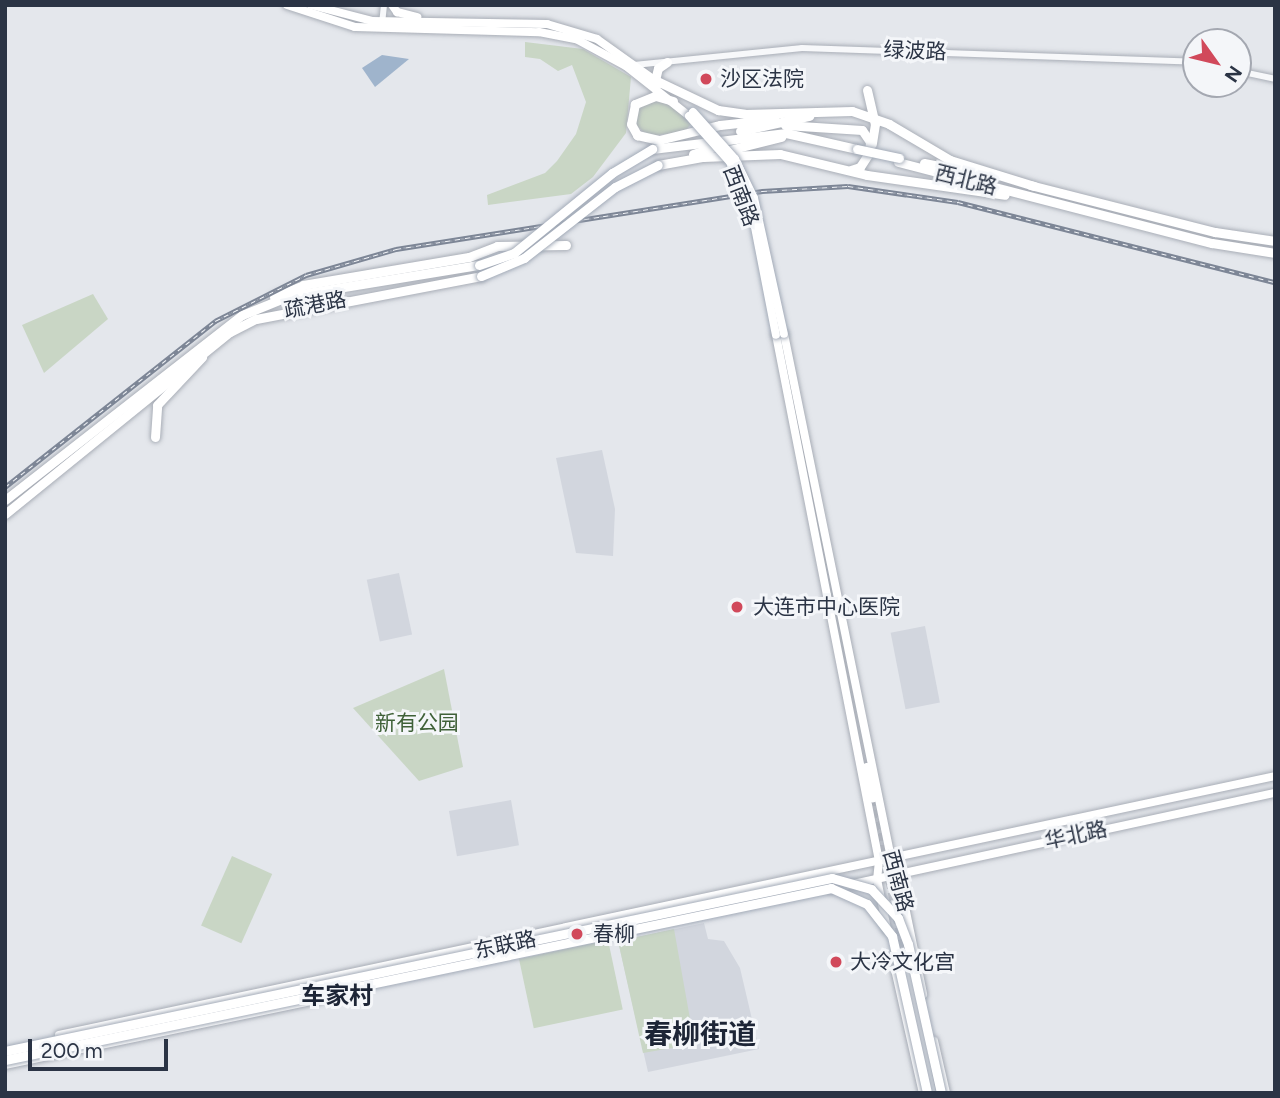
<!DOCTYPE html>
<meta charset="utf-8">
<style>
body{margin:0}
#map{position:relative;width:1280px;height:1098px;overflow:hidden;background:#e4e7ec;font-family:Figtree,"Noto Sans SC",sans-serif}
div>[style]{position:absolute}
[style*='--x']{left:calc(var(--x)*1px);top:calc(var(--y)*1px);width:calc(var(--w)*1px);rotate:calc(var(--a)*1deg)}
.built>*{inset:0;background:#d2d6de;transform-origin:0 0}
.green>*{inset:0;background:#c9d6c5;transform-origin:0 0}
.water>*{inset:0;background:#9fb4cc}
.major-tunnel>*{height:8px;margin-top:-4px;transform-origin:0;background:repeating-linear-gradient(90deg,#bfc3cb 0 8px,transparent 0 12px)}
.roads{filter:drop-shadow(0 0 2px #a9aeb7) drop-shadow(0 0 2px #a9aeb7)}
.minor>*{height:6px;margin:-3px;padding:0 3px;transform-origin:3px;border-radius:3px;background:#f7f8fa}
.major>*{height:8px;margin:-4px;padding:0 4px;transform-origin:4px;border-radius:4px;background:#fff}
.highway>*{height:9px;margin:-4.5px;padding:0 4.5px;transform-origin:4.5px;border-radius:4.5px;background:#fff}
.rail>*{height:4.5px;margin-top:-2.25px;transform-origin:0;background:repeating-linear-gradient(90deg,#f4f6f9 0 5px,#7d8696 0 10px);box-sizing:border-box;border-block:2px solid #7d8696}
.bridges{filter:drop-shadow(0 0 2px #a3abb8) drop-shadow(0 0 2px #a3abb8)}
.major-bridge>*{height:8px;margin:-4px;padding:0 4px;transform-origin:4px;border-radius:4px;background:#fff}
.highway-bridge>*{height:9px;margin:-4.5px;padding:0 4.5px;transform-origin:4.5px;border-radius:4.5px;background:#fff}
.dots>*{width:19px;height:19px;translate:-50% -50%;box-sizing:border-box;border:4px solid #f4f6f9;border-radius:50%}
span{translate:-50% -50%;white-space:nowrap;text-align:center;line-height:1.15;-webkit-text-stroke:6px #f4f6f9;paint-order:stroke}
.street-label{font-size:21px;color:#2b3445}
.poi-label{font-size:21px;color:#2b3445}
.left{translate:0 -50%;text-align:left}
.park-label{font-size:21px;color:#3f6138}
.quarter-label{font-size:24px;color:#1d2536;font-weight:700}
.district-label{font-size:28px;color:#1d2536;font-weight:700}
.frame{position:absolute;inset:0;border:7px solid #2b3445;pointer-events:none}
.north{position:absolute;left:1182px;top:28px;width:70px;height:70px;box-sizing:border-box;background:#f4f6f9;border:2px solid #a4a8b1;border-radius:50%;rotate:124deg;font-size:19px;font-weight:700;line-height:28px;text-align:center;color:#2b3445}
.north::after{content:'';display:block;margin:auto;width:24px;height:32px;background:#d1495b;clip-path:polygon(50% 0,100% 100%,50% 72%,0 100%)}
.scale{position:absolute;left:28px;top:1039px;width:140px;height:32px;box-sizing:border-box;border:4px solid #2b3445;border-top:0;padding-left:9px;font-size:21px;line-height:24px;white-space:nowrap;color:#2b3445;-webkit-text-stroke:5px #f4f6f9;paint-order:stroke}
</style>
<div id="map">
<div class="built">
<i style="clip-path:polygon(602px 450px,615px 509px,613px 556px,576px 553px,556px 458px)"></i>
<i style="left:399px;top:573px;width:63px;height:33px;rotate:78deg"></i>
<i style="left:925px;top:626px;width:78px;height:35px;rotate:79deg"></i>
<i style="left:511px;top:800px;width:46px;height:63px;rotate:80deg"></i>
<i style="clip-path:polygon(704px 923px,708px 939px,724px 941px,740px 968px,759px 1049px,648px 1072px,618px 941px)"></i>
</div>
<div class="green">
<i style="clip-path:polygon(525px 42px,583px 49px,631px 77px,626px 133px,593px 177px,571px 194px,488px 205px,487px 195px,545px 173px,557px 161px,576px 134px,586px 102px,572px 65px,558px 71px,540px 59px,525px 57px)"></i>
<i style="clip-path:polygon(652px 99px,673px 106px,692px 123px,684px 132px,648px 136px,635px 124px,637px 108px)"></i>
<i style="clip-path:polygon(93px 294px,108px 319px,44px 373px,22px 325px)"></i>
<i style="clip-path:polygon(444px 669px,463px 767px,419px 781px,353px 708px)"></i>
<i style="left:232px;top:856px;width:44px;height:76px;rotate:24deg"></i>
<i style="clip-path:polygon(674px 929px,692px 1030px,686px 1032px,677px 1047px,643px 1053px,618px 941px)"></i>
<i style="left:608px;top:940px;width:71px;height:91px;rotate:78deg"></i>
</div>
<div class="water">
<i style="clip-path:polygon(382px 55px,409px 59px,375px 87px,362px 68px)"></i>
</div>
<div class="major-tunnel">
<i style="--x:873;--y:798;--w:164;--a:78.8"></i>
</div>
<div class="roads">
<div class="minor">
<i style="--x:382;--y:24;--w:19;--a:-84"></i>
<i style="--x:634;--y:65;--w:169;--a:-5.8"></i>
<i style="--x:802;--y:48;--w:394;--a:2"></i>
<i style="--x:1238;--y:71;--w:38;--a:12"></i>
</div>
<div class="major">
<i style="--x:287;--y:5;--w:71;--a:17.9"></i>
<i style="--x:355;--y:27;--w:184;--a:1.6"></i>
<i style="--x:539;--y:32;--w:38;--a:11"></i>
<i style="--x:576;--y:39;--w:57;--a:28.4"></i>
<i style="--x:626;--y:66;--w:80;--a:38.4"></i>
<i style="--x:311;--y:5;--w:63;--a:14.7"></i>
<i style="--x:372;--y:21;--w:175;--a:1"></i>
<i style="--x:547;--y:24;--w:52;--a:16.7"></i>
<i style="--x:597;--y:39;--w:77;--a:35.5"></i>
<i style="--x:392;--y:5;--w:9;--a:54"></i>
<i style="--x:397;--y:12;--w:21;--a:14"></i>
<i style="--x:784;--y:334;--w:535;--a:78.46"></i>
<i style="--x:891;--y:858;--w:17;--a:65"></i>
<i style="--x:898;--y:873;--w:124;--a:78.3"></i>
<i style="--x:776;--y:335;--w:536;--a:78.92"></i>
<i style="--x:879;--y:861;--w:18;--a:96"></i>
<i style="--x:877;--y:879;--w:51;--a:78.7"></i>
<i style="--x:867;--y:767;--w:32;--a:79"></i>
<i style="--x:830;--y:889;--w:455;--a:-12.2"></i>
<i style="--x:905;--y:959;--w:137;--a:78.6"></i>
<i style="--x:895;--y:969;--w:127;--a:77.3"></i>
<i style="--x:59;--y:1035;--w:1243;--a:-12.02"></i>
<i style="--x:934;--y:1041;--w:53;--a:77"></i>
<i style="--x:5;--y:1065;--w:361;--a:-11.8"></i>
</div>
<div class="highway">
<i style="--x:667;--y:62;--w:11;--a:146"></i>
<i style="--x:658;--y:68;--w:12;--a:104"></i>
<i style="--x:655;--y:80;--w:70;--a:25.5"></i>
<i style="--x:718;--y:110;--w:27;--a:8"></i>
<i style="--x:745;--y:114;--w:107;--a:-1.6"></i>
<i style="--x:852;--y:111;--w:39;--a:19"></i>
<i style="--x:889;--y:124;--w:71;--a:30.5"></i>
<i style="--x:950;--y:160;--w:88;--a:17.2"></i>
<i style="--x:867;--y:90;--w:35;--a:77"></i>
<i style="--x:875;--y:124;--w:20;--a:99"></i>
<i style="--x:673;--y:101;--w:19;--a:-164"></i>
<i style="--x:655;--y:96;--w:22;--a:158"></i>
<i style="--x:635;--y:104;--w:20;--a:101"></i>
<i style="--x:631;--y:124;--w:13;--a:61"></i>
<i style="--x:637;--y:135;--w:23;--a:13"></i>
<i style="--x:659;--y:140;--w:63;--a:-13.8"></i>
<i style="--x:720;--y:125;--w:55;--a:-6.2"></i>
<i style="--x:785;--y:125;--w:77;--a:3.7"></i>
<i style="--x:862;--y:130;--w:14;--a:56"></i>
<i style="--x:870;--y:142;--w:11;--a:95"></i>
<i style="--x:869;--y:153;--w:17;--a:123"></i>
<i style="--x:860;--y:167;--w:9;--a:162"></i>
<i style="--x:740;--y:131;--w:71;--a:-12.3"></i>
<i style="--x:652;--y:149;--w:135;--a:-6.8"></i>
<i style="--x:786;--y:133;--w:73;--a:12.7"></i>
<i style="--x:725;--y:151;--w:58;--a:-14"></i>
<i style="--x:693;--y:154;--w:32;--a:-18"></i>
<i style="--x:898;--y:162;--w:324;--a:14.5"></i>
<i style="--x:1212;--y:243;--w:64;--a:9"></i>
<i style="--x:924;--y:163;--w:46;--a:11.3"></i>
<i style="--x:658;--y:165;--w:46;--a:-10.1"></i>
<i style="--x:703;--y:157;--w:77;--a:-2.2"></i>
<i style="--x:780;--y:154;--w:89;--a:13.6"></i>
<i style="--x:867;--y:175;--w:139;--a:8.2"></i>
<i style="--x:1030;--y:185;--w:191;--a:14.3"></i>
<i style="--x:1215;--y:232;--w:61;--a:8.5"></i>
<i style="--x:274;--y:297;--w:31;--a:-22"></i>
<i style="--x:303;--y:285;--w:168;--a:-9.6"></i>
<i style="--x:469;--y:257;--w:30;--a:-21"></i>
<i style="--x:497;--y:246;--w:69;--a:-0.8"></i>
<i style="--x:155;--y:437;--w:32;--a:-86"></i>
<i style="--x:157;--y:405;--w:66;--a:-46.8"></i>
<i style="--x:5;--y:500;--w:301;--a:-38"></i>
<i style="--x:242;--y:315;--w:51;--a:-22"></i>
<i style="--x:289;--y:296;--w:193;--a:-9.3"></i>
<i style="--x:5;--y:514;--w:289;--a:-39"></i>
<i style="--x:230;--y:332;--w:29;--a:-27"></i>
<i style="--x:256;--y:319;--w:229;--a:-10.8"></i>
</div>
</div>
<div class="rail">
<i style="--x:5;--y:487;--w:268;--a:-38.3"></i>
<i style="--x:215;--y:321;--w:102;--a:-26.8"></i>
<i style="--x:306;--y:275;--w:94;--a:-16.1"></i>
<i style="--x:396;--y:249;--w:371;--a:-9"></i>
<i style="--x:762;--y:191;--w:86;--a:-3.3"></i>
<i style="--x:848;--y:186;--w:111;--a:8.3"></i>
<i style="--x:958;--y:202;--w:327;--a:14.2"></i>
</div>
<div class="bridges">
<div class="major-bridge">
<i style="--x:693;--y:112;--w:63;--a:48.2"></i>
<i style="--x:735;--y:159;--w:43;--a:64"></i>
<i style="--x:754;--y:198;--w:139;--a:77.6"></i>
<i style="--x:689;--y:116;--w:62;--a:48.3"></i>
<i style="--x:730;--y:162;--w:25;--a:64"></i>
<i style="--x:741;--y:185;--w:34;--a:69"></i>
<i style="--x:753;--y:217;--w:120;--a:79"></i>
</div>
<div class="highway-bridge">
<i style="--x:857;--y:149;--w:43;--a:12.1"></i>
<i style="--x:479;--y:265;--w:37;--a:-19"></i>
<i style="--x:514;--y:253;--w:127;--a:-39.2"></i>
<i style="--x:612;--y:173;--w:47;--a:-31"></i>
<i style="--x:481;--y:276;--w:47;--a:-22.7"></i>
<i style="--x:524;--y:258;--w:115;--a:-38"></i>
<i style="--x:615;--y:187;--w:48;--a:-27.1"></i>
<i style="--x:5;--y:1051;--w:845;--a:-11.82"></i>
<i style="--x:832;--y:878;--w:41;--a:15.8"></i>
<i style="--x:871;--y:889;--w:40;--a:47"></i>
<i style="--x:898;--y:918;--w:28;--a:69"></i>
<i style="--x:908;--y:944;--w:153;--a:77.5"></i>
<i style="--x:5;--y:1060;--w:844;--a:-11.76"></i>
<i style="--x:831;--y:888;--w:39;--a:24"></i>
<i style="--x:867;--y:904;--w:41;--a:52"></i>
<i style="--x:892;--y:936;--w:161;--a:77.4"></i>
</div>
</div>
<div class="dots">
<i style="left:706px;top:79px;background:#d1495b"></i>
<i style="left:737px;top:607px;background:#d1495b"></i>
<i style="left:577px;top:934px;background:#d1495b"></i>
<i style="left:836px;top:962px;background:#d1495b"></i>
</div>
<div class="street-label">
<span style="left:915px;top:51px;rotate:2deg">绿波路</span>
<span style="left:966px;top:180px;rotate:14deg">西北路</span>
<span style="left:741px;top:196px;rotate:69deg">西南路</span>
<span style="left:315px;top:305px;rotate:-11deg">疏港路</span>
<span style="left:1076px;top:835px;rotate:-12deg">华北路</span>
<span style="left:898px;top:881px;rotate:75deg">西南路</span>
<span style="left:505px;top:945px;rotate:-12deg">东联路</span>
</div>
<div class="poi-label">
<span class="left" style="left:720px;top:79px">沙区法院</span>
<span class="left" style="left:753px;top:607px">大连市中心医院</span>
<span class="left" style="left:593px;top:934px">春柳</span>
<span class="left" style="left:850px;top:962px">大冷文化宫</span>
</div>
<div class="park-label">
<span style="left:417px;top:723px">新有公园</span>
</div>
<div class="quarter-label">
<span style="left:337px;top:996px">车家村</span>
</div>
<div class="district-label">
<span style="left:700px;top:1034px">春柳街道</span>
</div>
<div class="frame"></div>
<div class="north">N</div>
<div class="scale">200 m</div>
</div>
